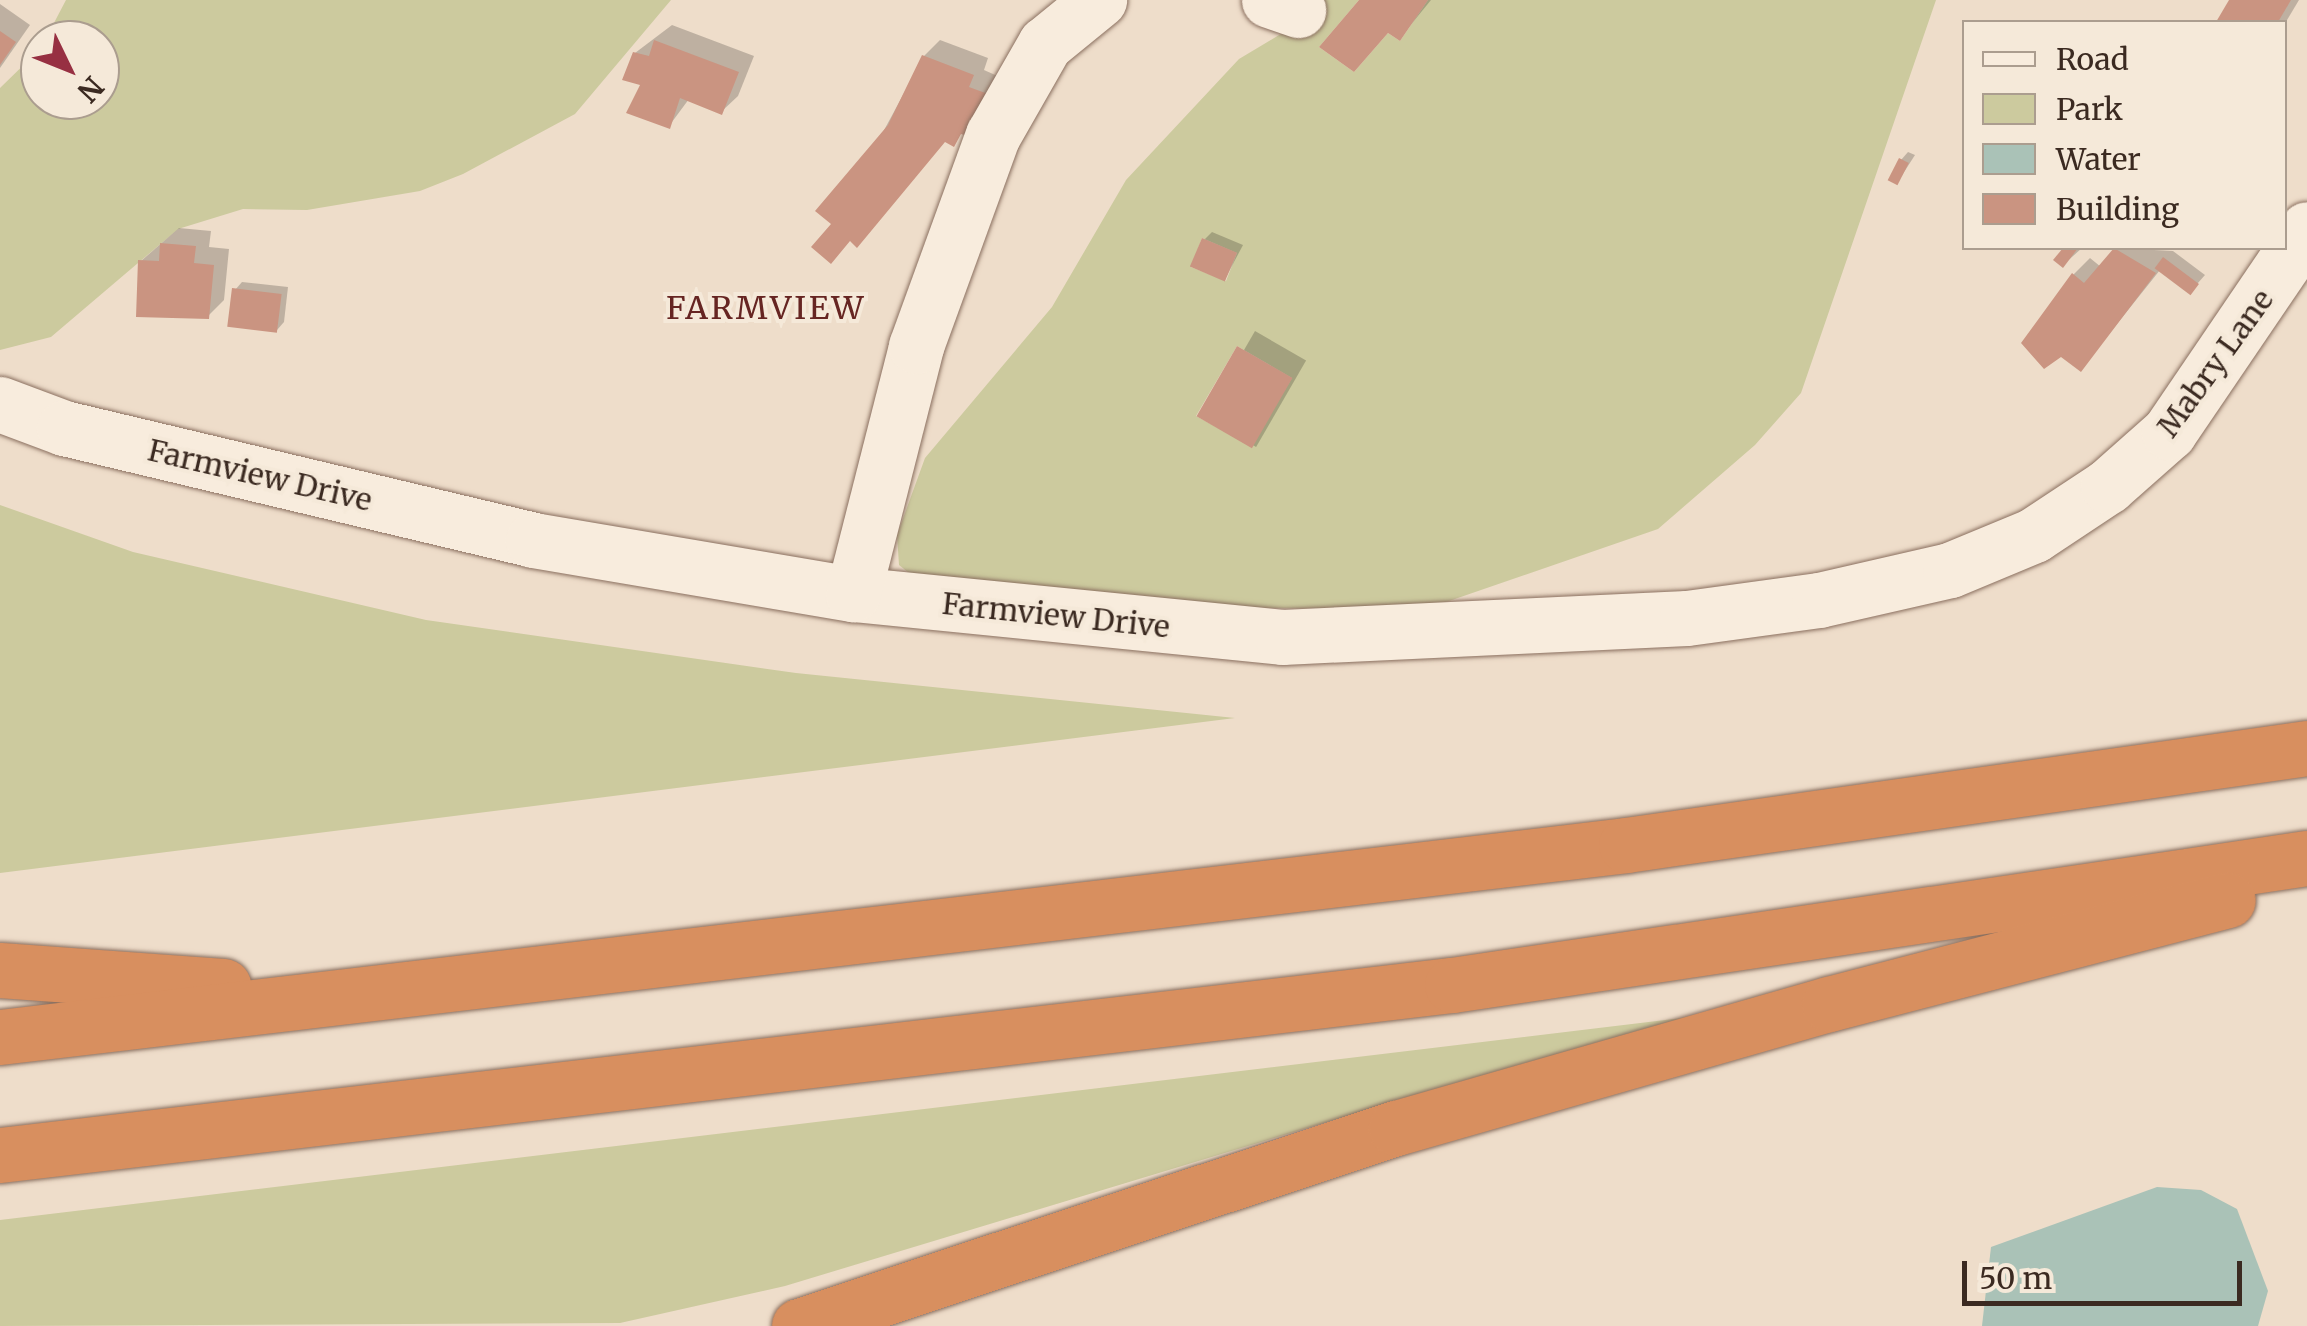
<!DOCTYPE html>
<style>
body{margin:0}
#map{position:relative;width:2307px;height:1326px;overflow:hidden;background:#eeddca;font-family:Merriweather,serif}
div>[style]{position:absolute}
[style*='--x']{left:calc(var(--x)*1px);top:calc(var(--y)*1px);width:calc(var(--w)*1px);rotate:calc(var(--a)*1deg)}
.green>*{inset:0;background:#ccca9e}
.water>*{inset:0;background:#aac2b7}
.shadow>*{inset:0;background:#0003;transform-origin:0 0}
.building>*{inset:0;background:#ca9481;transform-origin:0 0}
.roads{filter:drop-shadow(0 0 2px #8a6f5f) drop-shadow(0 0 2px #8a6f5f)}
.minor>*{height:55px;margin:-27.5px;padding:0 27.5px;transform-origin:27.5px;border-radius:27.5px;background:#f8ecdd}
.highway>*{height:55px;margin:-27.5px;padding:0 27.5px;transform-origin:27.5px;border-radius:27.5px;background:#d88f5f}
span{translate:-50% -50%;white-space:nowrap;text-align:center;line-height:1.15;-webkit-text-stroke:8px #f5e9d9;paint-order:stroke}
.street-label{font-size:30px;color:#3b2a21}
.neighbourhood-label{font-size:32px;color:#662522;letter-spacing:2.5px}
.legend{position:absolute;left:1962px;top:20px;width:325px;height:230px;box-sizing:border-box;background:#f5e9d9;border:2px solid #ab9d8f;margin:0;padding:12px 18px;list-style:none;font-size:30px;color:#3b2a21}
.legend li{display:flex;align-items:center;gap:20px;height:50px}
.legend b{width:50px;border:2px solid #ab9d8f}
.north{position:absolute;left:20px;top:20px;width:100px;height:100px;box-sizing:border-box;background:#f5e9d9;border:2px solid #ab9d8f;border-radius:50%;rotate:133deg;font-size:28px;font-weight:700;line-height:40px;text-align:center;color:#3b2a21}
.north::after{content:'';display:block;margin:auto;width:35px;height:45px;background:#973042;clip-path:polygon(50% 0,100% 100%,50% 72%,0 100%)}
.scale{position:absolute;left:1962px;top:1261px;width:280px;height:45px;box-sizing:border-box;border:5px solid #3b2a21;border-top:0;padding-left:12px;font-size:30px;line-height:35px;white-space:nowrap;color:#3b2a21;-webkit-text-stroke:8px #f5e9d9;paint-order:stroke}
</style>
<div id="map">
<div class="green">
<i style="clip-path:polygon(66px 0,671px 0,575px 114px,463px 174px,420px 191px,307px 210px,243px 209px,178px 229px,51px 337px,0 350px,0 88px,40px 49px,40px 100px,100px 100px,100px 40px,45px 40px)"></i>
<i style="clip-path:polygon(evenodd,1320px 0,1359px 0,1319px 47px,1354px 72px,1388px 33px,1400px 41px,1428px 0,1936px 0,1801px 393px,1755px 445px,1658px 529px,1423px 610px,1194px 607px,924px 585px,899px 565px,897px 535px,925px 458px,1052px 307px,1126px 180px,1239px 59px,1299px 23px,1320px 0,1202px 238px,1237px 253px,1226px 281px,1191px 267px,1202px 238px,1320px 0,1237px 346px,1292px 378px,1251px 446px,1196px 416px,1237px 346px)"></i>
<i style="clip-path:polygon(0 505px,133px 552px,426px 620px,796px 673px,1235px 718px,0 873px)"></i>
<i style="clip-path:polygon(1715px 1014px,1390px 1103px,785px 1286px,620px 1323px,0 1326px,0 1220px)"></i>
</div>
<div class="water">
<i style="clip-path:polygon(2157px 1187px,2201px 1190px,2237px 1209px,2268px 1291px,2258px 1326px,1982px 1326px,1991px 1247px)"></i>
</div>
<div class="shadow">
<i style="clip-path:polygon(1359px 0,1431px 0,1400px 38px)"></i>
<i style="clip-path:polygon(2231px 0,2299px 0,2284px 25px,2219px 22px)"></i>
<i style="clip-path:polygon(0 4px,30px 25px,0 68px)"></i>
<i style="clip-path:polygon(672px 25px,754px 56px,738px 96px,721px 112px,689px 99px,669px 126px,635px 53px)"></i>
<i style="clip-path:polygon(940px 40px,988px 58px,984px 70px,1002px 78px,953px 144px,946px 140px,834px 223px,924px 56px)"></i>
<i style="clip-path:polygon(1908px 152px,1915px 155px,1897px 183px,1901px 160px)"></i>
<i style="clip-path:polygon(179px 228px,211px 231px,209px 247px,229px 249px,224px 300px,208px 316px,141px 261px)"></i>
<i style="clip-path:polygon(1212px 232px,1243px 245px,1225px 279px,1204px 240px)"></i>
<i style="clip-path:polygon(2066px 248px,2082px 248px,2063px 265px,2057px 259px)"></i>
<i style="clip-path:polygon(2117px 248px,2173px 251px,2205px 275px,2190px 292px,2160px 270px,2081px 369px,2061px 354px,2024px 343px,2074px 274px,2090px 258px,2101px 267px)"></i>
<i style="clip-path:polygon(242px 282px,288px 287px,284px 322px,277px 330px,235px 290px)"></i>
<i style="left:1255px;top:331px;width:59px;height:100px;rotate:30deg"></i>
</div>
<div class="building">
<i style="clip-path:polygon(1359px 0,1428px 0,1400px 41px,1388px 33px,1354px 72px,1319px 47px)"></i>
<i style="clip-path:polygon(2229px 0,2291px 0,2278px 22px,2216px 22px)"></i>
<i style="clip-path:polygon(0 31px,16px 42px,0 65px)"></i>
<i style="clip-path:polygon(654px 40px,739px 72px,722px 115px,680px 98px,670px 129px,626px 113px,640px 85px,622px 80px,633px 52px,649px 56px)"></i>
<i style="clip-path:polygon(922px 55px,974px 75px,969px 87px,988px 94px,971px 137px,961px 134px,954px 147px,945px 142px,857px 248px,850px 241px,831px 264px,811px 247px,831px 224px,815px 211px,888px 125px)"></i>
<i style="left:1899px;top:158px;width:11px;height:25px;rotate:27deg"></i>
<i style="left:1202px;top:238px;width:38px;height:31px;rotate:23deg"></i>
<i style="clip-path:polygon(160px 243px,196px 246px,194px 263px,214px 265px,209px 319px,136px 317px,138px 260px,159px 261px)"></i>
<i style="clip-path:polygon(2063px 248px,2078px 248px,2063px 268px,2053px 260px)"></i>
<i style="clip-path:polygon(2114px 248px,2156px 273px,2081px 372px,2061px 357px,2044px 369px,2021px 343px,2072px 273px,2084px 283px)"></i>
<i style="left:2163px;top:257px;width:45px;height:14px;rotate:37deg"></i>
<i style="left:232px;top:288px;width:50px;height:39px;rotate:7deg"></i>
<i style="left:1237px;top:346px;width:64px;height:81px;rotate:30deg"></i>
</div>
<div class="roads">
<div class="minor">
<i style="--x:1269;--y:0;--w:31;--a:19"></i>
<i style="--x:0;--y:404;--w:68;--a:20.6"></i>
<i style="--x:64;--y:428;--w:482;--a:13.4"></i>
<i style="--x:533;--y:540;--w:325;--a:9.6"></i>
<i style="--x:853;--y:594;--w:431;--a:5.7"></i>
<i style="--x:1282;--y:637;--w:405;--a:-2.7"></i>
<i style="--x:1687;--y:618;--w:133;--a:-7.8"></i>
<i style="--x:1819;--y:600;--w:134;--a:-12.9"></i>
<i style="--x:1950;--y:570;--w:91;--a:-22.6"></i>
<i style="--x:2034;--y:535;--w:89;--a:-33.5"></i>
<i style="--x:2108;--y:486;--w:81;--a:-41.5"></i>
<i style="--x:2169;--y:432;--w:245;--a:-55.8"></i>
<i style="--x:853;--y:594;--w:256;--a:-75.7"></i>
<i style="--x:916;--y:346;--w:225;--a:-70"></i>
<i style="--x:993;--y:135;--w:105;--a:-60.3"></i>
<i style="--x:1045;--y:44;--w:70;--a:-39.2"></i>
</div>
<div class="highway">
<i style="--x:0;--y:970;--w:224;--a:4.1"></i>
<i style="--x:0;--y:1037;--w:1637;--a:-6.73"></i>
<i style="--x:1626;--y:845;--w:688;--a:-8.11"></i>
<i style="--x:0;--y:1155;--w:1462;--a:-6.68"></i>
<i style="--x:1452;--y:985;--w:864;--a:-8.45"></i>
<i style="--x:799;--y:1326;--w:629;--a:-18.35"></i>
<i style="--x:1396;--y:1128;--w:450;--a:-16"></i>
<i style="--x:1829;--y:1004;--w:412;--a:-14.6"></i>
</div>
</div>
<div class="street-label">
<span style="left:2215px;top:363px;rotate:-54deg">Mabry Lane</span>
<span style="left:260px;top:475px;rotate:13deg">Farmview Drive</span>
<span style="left:1056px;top:615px;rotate:6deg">Farmview Drive</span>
</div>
<div class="neighbourhood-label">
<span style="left:766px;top:308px">FARMVIEW</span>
</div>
<ul class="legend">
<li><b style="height:12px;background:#f8ecdd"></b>Road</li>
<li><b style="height:28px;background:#ccca9e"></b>Park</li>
<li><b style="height:28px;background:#aac2b7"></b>Water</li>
<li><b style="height:28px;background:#ca9481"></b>Building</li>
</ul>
<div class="north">N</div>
<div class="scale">50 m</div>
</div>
